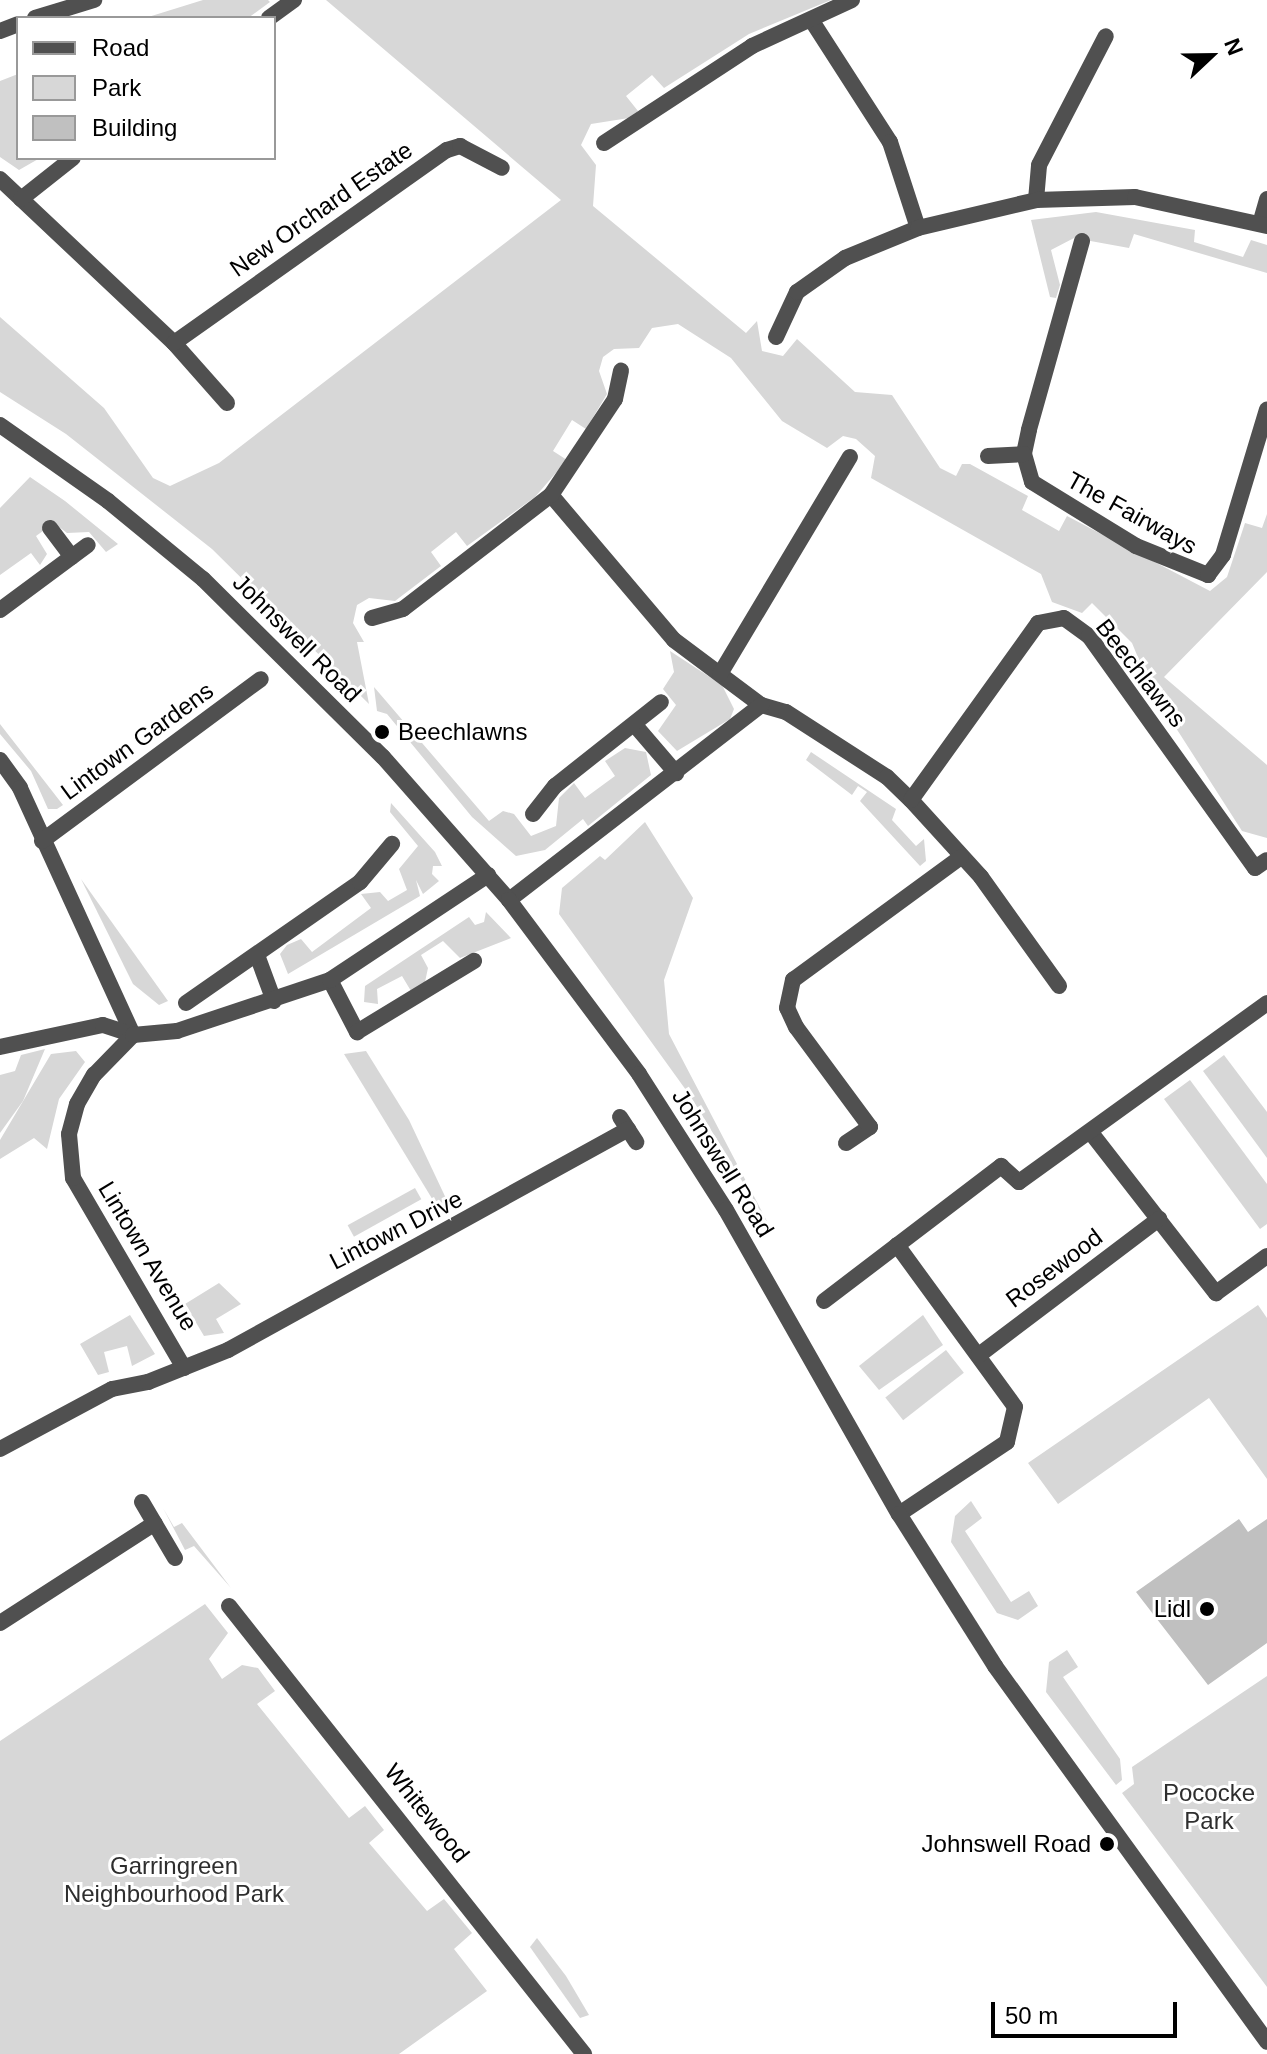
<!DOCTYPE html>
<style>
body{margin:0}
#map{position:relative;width:1267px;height:2054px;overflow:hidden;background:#fff;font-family:Helvetica,sans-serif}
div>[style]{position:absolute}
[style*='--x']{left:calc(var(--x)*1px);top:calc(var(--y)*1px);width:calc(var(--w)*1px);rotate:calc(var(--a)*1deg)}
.green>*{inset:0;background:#d7d7d7;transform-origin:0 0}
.building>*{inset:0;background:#c0c0c0}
.minor>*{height:16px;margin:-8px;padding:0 8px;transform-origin:8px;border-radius:8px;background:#505050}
.tertiary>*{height:16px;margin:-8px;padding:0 8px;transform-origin:8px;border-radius:8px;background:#505050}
.dots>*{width:22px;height:22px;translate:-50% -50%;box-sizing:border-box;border:4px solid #fff;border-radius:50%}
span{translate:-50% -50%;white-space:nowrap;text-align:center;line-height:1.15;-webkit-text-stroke:6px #fff;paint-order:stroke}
.street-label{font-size:24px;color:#000}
.poi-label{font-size:24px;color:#000}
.left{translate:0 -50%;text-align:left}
.right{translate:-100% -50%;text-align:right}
.park-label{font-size:24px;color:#2e2e2e}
.legend{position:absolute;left:16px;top:16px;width:260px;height:144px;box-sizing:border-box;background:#fff;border:2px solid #999;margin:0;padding:10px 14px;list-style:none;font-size:24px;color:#000}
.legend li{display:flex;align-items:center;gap:16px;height:40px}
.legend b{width:40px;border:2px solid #999}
.north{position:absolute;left:1171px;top:16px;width:80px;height:80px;-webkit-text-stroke:6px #fff;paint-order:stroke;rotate:68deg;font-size:22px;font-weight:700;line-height:32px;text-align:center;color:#000}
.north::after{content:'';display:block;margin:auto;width:28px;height:36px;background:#000;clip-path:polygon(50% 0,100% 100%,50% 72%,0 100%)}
.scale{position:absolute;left:991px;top:2002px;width:186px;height:36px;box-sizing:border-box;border:4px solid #000;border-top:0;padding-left:10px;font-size:24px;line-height:28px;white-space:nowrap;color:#000;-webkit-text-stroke:6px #fff;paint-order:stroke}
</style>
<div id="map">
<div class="green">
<i style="clip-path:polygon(203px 0,268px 0,270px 2px,248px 18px,145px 18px)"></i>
<i style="clip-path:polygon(326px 0,831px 0,749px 34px,664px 88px,652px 75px,626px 96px,638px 111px,629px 118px,591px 124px,581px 145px,596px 165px,593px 206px,746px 333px,757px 321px,762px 351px,783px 356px,797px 339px,855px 392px,892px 395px,940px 468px,956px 476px,962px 464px,970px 464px,1028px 496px,1022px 510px,1059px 531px,1067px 516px,1210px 591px,1227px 577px,1245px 523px,1262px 528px,1267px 514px,1267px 572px,1164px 677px,1267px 765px,1267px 838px,1242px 831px,1151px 689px,1132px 643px,1092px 603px,1082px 613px,1052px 602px,1041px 574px,871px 478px,875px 456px,856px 439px,843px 436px,827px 448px,782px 421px,731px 358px,678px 324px,652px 328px,639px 348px,614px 349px,603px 357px,599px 371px,607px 394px,586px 429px,572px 420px,553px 451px,567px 460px,535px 497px,467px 546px,456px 532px,431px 552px,441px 566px,395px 601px,369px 598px,357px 605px,353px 623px,364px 642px,357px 642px,369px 704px,212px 549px,66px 434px,0 392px,0 317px,104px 408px,153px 478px,170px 486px,219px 463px,561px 200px)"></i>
<i style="clip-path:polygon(18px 74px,18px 158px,40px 158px,19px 170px,0 157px,0 81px)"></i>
<i style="clip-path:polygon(1096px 212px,1195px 230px,1194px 242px,1243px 257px,1251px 240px,1267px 245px,1267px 273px,1134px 234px,1129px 248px,1074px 238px,1051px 250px,1060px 285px,1056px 298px,1050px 297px,1031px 220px)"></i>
<i style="clip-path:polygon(30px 477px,65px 501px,118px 544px,106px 552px,89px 532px,67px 533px,54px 523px,36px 536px,47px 554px,40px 565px,31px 553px,0 575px,0 508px)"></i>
<i style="clip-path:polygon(670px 651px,722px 685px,734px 709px,730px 719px,677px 751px,658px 731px,676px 705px,663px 689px,674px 672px)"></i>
<i style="clip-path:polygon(374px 687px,489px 821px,503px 811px,514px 814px,531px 836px,556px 826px,559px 798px,574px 783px,585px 798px,615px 776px,605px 761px,625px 748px,646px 752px,651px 775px,588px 826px,583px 819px,545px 850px,516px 856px,472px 817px,387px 714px,377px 711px)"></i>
<i style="clip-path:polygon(0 724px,63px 805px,57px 809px,48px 809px,31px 771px,0 734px)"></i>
<i style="clip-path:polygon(811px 752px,896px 809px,892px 820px,916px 846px,924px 839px,926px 861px,920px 866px,860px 801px,867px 792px,858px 786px,852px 795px,806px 760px)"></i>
<i style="clip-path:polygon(391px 803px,435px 852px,442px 866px,433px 866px,432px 874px,439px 881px,423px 894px,416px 880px,420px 896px,288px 974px,280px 954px,287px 945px,301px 939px,312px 952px,371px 908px,361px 894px,380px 892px,388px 901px,407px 890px,399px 869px,418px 846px,390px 812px)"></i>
<i style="clip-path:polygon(645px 822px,693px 898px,664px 980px,669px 1034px,770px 1227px,691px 1097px,559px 914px,562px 888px,600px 856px,605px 860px)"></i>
<i style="clip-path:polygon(81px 879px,168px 1001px,159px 1005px,133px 984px)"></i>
<i style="clip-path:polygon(486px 912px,511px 938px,460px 958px,443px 941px,421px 955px,428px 968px,425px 982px,411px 991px,402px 976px,377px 989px,378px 1004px,364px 1002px,365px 986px,469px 917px,475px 925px,484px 922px)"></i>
<i style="clip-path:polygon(45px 1049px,23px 1101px,0 1133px,0 1075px,15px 1071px,21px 1055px)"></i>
<i style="clip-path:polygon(76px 1051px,85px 1062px,59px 1099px,47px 1149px,34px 1138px,0 1159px,0 1140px,51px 1054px)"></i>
<i style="clip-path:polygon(366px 1051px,409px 1120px,451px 1209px,442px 1215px,344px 1054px)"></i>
<i style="clip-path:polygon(1224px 1055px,1267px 1112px,1267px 1158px,1203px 1071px)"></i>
<i style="clip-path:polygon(1190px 1080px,1267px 1184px,1267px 1224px,1260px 1229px,1164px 1099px)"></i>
<i style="left:415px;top:1188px;width:13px;height:77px;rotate:61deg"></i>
<i style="clip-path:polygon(219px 1283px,241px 1304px,216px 1319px,224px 1333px,204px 1336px,185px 1304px)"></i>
<i style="clip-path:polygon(1258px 1305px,1267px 1318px,1267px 1479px,1209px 1398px,1058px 1504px,1028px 1463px)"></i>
<i style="clip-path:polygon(130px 1315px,155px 1354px,132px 1366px,127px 1346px,104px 1352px,109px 1372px,98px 1375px,80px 1344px)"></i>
<i style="clip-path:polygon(923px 1315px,943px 1345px,879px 1390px,859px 1366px)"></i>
<i style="left:946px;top:1350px;width:29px;height:77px;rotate:52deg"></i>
<i style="clip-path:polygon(971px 1501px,982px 1518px,965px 1531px,1011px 1602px,1029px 1591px,1038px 1606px,1018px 1620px,997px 1613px,951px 1542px,955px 1516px)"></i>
<i style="clip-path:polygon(163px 1508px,174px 1527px,182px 1523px,231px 1588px,194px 1546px,185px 1550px)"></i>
<i style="clip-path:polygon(205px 1604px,228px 1633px,209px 1659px,222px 1679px,242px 1665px,258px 1668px,275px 1691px,257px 1704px,349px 1818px,365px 1806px,384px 1830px,369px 1843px,427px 1911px,444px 1899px,472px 1933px,454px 1949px,487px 1991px,399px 2054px,0 2054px,0 1741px)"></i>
<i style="clip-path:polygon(1067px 1650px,1078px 1667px,1063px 1677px,1120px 1759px,1122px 1780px,1116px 1785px,1046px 1692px,1049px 1662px)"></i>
<i style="clip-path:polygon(1267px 1676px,1267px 1987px,1122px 1793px,1134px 1784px,1132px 1767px)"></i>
<i style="clip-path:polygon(537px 1938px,566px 1976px,589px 2015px,580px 2018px,530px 1947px)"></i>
</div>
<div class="building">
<i style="clip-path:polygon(1239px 1519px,1248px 1532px,1267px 1519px,1267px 1643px,1208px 1685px,1136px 1592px)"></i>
</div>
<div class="minor">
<i style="--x:269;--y:18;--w:31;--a:-36"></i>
<i style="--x:812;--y:21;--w:144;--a:57.2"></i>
<i style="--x:890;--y:142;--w:90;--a:72"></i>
<i style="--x:604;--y:143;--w:177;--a:-33.2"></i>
<i style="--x:752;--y:46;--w:110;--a:-24.7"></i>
<i style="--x:0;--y:179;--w:239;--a:43.3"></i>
<i style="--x:174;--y:343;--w:80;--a:48.5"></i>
<i style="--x:21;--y:199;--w:66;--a:-38.3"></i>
<i style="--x:1036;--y:200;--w:35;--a:-85"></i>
<i style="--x:1039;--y:165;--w:145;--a:-62.6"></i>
<i style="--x:1260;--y:224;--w:26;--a:-74"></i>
<i style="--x:1082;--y:241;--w:196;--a:105.7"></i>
<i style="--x:1029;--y:430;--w:25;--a:102"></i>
<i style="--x:1024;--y:454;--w:29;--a:74"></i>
<i style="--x:1032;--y:482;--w:122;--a:31.6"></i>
<i style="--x:1136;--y:546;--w:78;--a:21.9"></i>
<i style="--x:1208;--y:575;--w:25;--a:-53"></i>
<i style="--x:1223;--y:555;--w:152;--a:-73.2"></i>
<i style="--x:776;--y:337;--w:50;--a:-65"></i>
<i style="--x:797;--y:292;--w:59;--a:-35.3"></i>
<i style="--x:845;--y:258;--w:79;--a:-22.3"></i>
<i style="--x:918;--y:228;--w:121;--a:-13.3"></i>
<i style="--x:1036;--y:200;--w:99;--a:-1.7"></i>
<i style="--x:1135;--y:197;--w:135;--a:12.4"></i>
<i style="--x:174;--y:343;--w:334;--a:-35.3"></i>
<i style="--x:447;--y:150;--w:14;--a:-17"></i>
<i style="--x:460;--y:146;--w:47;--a:27.6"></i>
<i style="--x:988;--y:456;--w:36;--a:-3"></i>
<i style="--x:551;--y:495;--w:190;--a:49.7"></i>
<i style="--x:674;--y:640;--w:109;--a:36.8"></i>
<i style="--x:761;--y:705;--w:26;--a:16"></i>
<i style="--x:786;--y:712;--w:120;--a:32.8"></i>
<i style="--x:887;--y:777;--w:33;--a:44"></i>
<i style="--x:911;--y:800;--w:104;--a:47.7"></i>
<i style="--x:981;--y:877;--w:134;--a:54.4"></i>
<i style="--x:50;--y:528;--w:36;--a:53"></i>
<i style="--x:0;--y:610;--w:109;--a:-36.5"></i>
<i style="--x:372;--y:618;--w:32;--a:-16"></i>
<i style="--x:403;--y:609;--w:187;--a:-37.6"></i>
<i style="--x:551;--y:495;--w:115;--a:-56.3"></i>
<i style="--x:615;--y:399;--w:29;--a:-78"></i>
<i style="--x:720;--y:674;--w:253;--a:-59.1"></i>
<i style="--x:634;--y:724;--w:65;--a:49.4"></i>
<i style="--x:0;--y:760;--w:34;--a:54"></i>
<i style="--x:20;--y:788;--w:272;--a:65.4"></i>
<i style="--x:911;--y:800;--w:218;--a:-54.3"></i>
<i style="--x:1038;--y:623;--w:26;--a:-11"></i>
<i style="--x:1064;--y:618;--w:31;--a:36"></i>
<i style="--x:1089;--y:636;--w:285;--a:54.4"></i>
<i style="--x:1255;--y:868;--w:14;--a:-34"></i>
<i style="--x:533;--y:814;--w:36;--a:-52"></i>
<i style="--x:555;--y:786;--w:135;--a:-38.4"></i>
<i style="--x:42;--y:841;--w:272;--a:-36.5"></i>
<i style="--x:509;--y:900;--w:319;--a:-37.7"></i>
<i style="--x:257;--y:955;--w:49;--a:69.7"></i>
<i style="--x:330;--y:980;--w:59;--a:62.6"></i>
<i style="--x:357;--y:1032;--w:137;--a:-31.3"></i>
<i style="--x:186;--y:1003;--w:212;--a:-34.8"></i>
<i style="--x:360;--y:882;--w:50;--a:-49.9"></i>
<i style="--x:0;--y:1047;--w:105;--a:-12.1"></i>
<i style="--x:103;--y:1025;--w:32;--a:18"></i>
<i style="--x:620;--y:1117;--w:30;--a:57"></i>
<i style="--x:1092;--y:1134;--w:202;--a:52.1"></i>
<i style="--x:1216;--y:1293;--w:63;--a:-36"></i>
<i style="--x:846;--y:1143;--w:29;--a:-34"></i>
<i style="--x:870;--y:1127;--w:124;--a:-126.5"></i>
<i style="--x:796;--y:1027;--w:21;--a:-115"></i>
<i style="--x:787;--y:1008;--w:29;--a:-78"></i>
<i style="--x:793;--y:980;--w:208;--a:-36.2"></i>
<i style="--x:897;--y:1245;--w:200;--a:53.9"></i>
<i style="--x:1015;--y:1407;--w:36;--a:103"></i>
<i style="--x:1007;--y:1442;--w:130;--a:146.3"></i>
<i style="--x:824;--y:1301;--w:223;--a:-37.3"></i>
<i style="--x:1001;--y:1166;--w:24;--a:42"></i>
<i style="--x:1019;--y:1182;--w:306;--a:-35.8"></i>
<i style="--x:979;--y:1355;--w:226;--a:-37.1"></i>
<i style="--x:184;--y:1368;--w:220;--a:-120.3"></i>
<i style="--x:73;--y:1178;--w:44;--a:-95.2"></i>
<i style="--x:69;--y:1134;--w:31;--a:-75"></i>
<i style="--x:77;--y:1104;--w:34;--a:-60"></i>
<i style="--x:94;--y:1075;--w:56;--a:-45.7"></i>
<i style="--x:133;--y:1035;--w:44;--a:-5.2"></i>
<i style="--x:177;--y:1031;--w:161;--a:-18.4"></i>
<i style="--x:330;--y:980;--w:190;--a:-33.6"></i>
<i style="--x:0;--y:1449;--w:127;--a:-28.2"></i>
<i style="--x:112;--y:1389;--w:37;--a:-11"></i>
<i style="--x:148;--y:1382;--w:86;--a:-21.8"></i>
<i style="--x:228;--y:1350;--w:457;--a:-28.9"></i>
<i style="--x:142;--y:1502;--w:65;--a:59.5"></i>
<i style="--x:229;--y:1606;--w:572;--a:51.61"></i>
<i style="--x:0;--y:1623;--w:184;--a:-32.8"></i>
</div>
<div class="tertiary">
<i style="--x:35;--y:18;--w:62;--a:-17"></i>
<i style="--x:0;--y:31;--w:19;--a:-21"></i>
<i style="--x:0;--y:425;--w:132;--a:35.1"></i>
<i style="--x:108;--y:501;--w:123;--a:39.4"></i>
<i style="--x:203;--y:579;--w:253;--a:44.7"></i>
<i style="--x:383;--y:757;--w:191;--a:48.6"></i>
<i style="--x:509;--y:900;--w:217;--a:53.2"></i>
<i style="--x:639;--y:1074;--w:161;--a:57.4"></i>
<i style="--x:726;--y:1210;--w:350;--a:60.4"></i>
<i style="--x:899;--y:1514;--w:180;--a:57.7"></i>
<i style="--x:995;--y:1666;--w:464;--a:54.1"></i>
</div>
<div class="dots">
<i style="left:382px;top:732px;background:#000"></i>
<i style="left:1207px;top:1609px;background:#000"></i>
<i style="left:1107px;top:1844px;background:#000"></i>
</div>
<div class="street-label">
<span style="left:321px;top:209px;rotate:-35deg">New Orchard Estate</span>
<span style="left:1132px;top:513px;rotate:29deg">The Fairways</span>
<span style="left:297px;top:638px;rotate:45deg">Johnswell Road</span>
<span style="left:1141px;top:673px;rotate:52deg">Beechlawns</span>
<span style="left:137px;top:741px;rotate:-36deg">Lintown Gardens</span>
<span style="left:723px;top:1163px;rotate:58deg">Johnswell Road</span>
<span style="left:396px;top:1230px;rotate:-27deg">Lintown Drive</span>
<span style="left:148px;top:1256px;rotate:59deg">Lintown Avenue</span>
<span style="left:1054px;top:1268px;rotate:-37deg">Rosewood</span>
<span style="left:427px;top:1813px;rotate:51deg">Whitewood</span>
</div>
<div class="poi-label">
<span class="left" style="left:398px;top:732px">Beechlawns</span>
<span class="right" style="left:1191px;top:1609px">Lidl</span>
<span class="right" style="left:1091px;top:1844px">Johnswell Road</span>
</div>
<div class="park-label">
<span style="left:1209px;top:1807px">Pococke<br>Park</span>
<span style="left:174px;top:1880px">Garringreen<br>Neighbourhood Park</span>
</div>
<ul class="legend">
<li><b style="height:10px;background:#505050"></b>Road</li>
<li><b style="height:22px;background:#d7d7d7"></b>Park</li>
<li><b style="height:22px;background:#c0c0c0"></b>Building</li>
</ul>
<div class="north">N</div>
<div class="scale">50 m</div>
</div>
